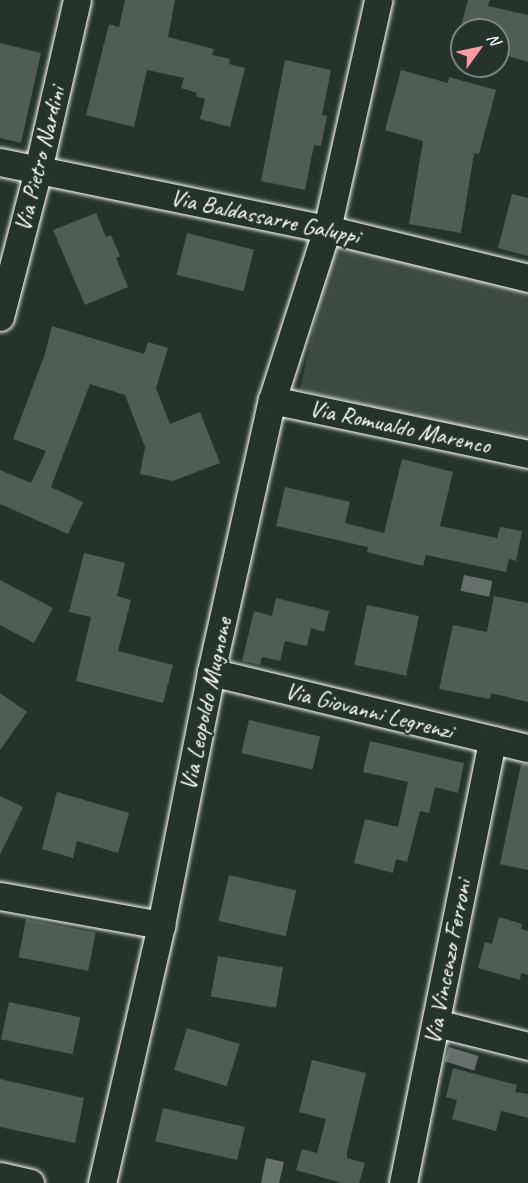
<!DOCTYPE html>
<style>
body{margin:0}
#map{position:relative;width:528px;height:1183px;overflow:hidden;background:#26332d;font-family:Caveat,sans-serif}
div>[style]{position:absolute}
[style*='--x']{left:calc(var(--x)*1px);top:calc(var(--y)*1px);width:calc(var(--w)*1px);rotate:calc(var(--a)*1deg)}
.green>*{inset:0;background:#3e4944}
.water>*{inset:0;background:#67706c;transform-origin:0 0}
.building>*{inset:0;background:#515c57;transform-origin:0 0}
.roads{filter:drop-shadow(0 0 2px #fff) drop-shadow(0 0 2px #fff)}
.minor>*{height:27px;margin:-13.5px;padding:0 13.5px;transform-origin:13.5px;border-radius:13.5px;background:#26332d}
span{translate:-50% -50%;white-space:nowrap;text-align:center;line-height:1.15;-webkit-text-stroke:4.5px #26332d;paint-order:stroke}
.street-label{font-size:24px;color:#fff}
.north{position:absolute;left:450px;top:18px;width:60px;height:60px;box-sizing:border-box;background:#26332d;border:2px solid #7d8581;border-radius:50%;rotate:57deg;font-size:16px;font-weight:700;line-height:24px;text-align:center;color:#fff}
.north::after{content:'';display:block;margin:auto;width:21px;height:27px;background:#ff9aa2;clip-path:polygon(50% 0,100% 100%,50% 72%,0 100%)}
</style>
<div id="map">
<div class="green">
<i style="clip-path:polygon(332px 246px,528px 291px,528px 441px,300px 390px)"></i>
</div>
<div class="water">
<i style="left:464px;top:575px;width:29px;height:16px;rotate:12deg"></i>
<i style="left:449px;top:1047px;width:31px;height:15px;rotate:17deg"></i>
<i style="clip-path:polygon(266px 1158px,284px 1162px,279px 1183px,261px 1183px)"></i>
</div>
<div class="building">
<i style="clip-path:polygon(125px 0,175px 0,168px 37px,214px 49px,212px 55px,230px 59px,229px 64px,245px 68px,230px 127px,200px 119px,205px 99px,196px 96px,197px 93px,181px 88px,184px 78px,147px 70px,134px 127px,86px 115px,109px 24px,119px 27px)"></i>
<i style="clip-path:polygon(468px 0,490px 0,488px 6px,528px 15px,528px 62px,498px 53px,498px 30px,460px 30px)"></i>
<i style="clip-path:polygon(0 43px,41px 53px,21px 143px,0 138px)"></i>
<i style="clip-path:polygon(285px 60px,331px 70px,322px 115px,327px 116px,321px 146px,314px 145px,305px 190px,261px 181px)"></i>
<i style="clip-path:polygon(401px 70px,448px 83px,449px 77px,496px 90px,479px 154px,474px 153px,461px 233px,409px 224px,423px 141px,385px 130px)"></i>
<i style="clip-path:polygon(512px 194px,528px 198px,528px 256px,498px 248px)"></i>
<i style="clip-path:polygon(96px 213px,106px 237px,111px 235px,120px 256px,116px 258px,128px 287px,85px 305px,53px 230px)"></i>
<i style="left:187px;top:233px;width:69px;height:43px;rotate:14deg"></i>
<i style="clip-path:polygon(52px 326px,144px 354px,148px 342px,168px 348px,156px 388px,170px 424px,200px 412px,220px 463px,173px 481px,140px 474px,145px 447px,125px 395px,90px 384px,51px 487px,83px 502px,68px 534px,0 504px,0 470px,31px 483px,46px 451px,13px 439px,45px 354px)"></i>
<i style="clip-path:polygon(402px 459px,453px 472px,440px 526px,497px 538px,500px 527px,522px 531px,516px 561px,509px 559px,506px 572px,426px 555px,423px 566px,367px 552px,368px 547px,276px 526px,285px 487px,350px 502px,345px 523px,384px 533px)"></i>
<i style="clip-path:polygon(84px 553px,125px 563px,117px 596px,131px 600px,118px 651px,173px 665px,163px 703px,76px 681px,91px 617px,69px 612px)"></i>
<i style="clip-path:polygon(0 580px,53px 608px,34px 643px,0 625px)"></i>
<i style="clip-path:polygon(494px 596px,528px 603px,528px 702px,491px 693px,490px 699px,439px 689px,453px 625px,487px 632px)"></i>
<i style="clip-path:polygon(276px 598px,329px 611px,324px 632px,311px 628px,307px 646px,285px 641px,280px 661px,262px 657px,260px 665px,242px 661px,254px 611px,272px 616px)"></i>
<i style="left:367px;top:605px;width:53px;height:61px;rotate:12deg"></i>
<i style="clip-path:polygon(0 693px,27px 712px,0 750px)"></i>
<i style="left:249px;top:720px;width:73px;height:34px;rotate:13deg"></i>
<i style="clip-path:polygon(370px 741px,464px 763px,458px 793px,435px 787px,429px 813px,420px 811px,407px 862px,396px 859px,393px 873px,354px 863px,365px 819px,398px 827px,408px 782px,363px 772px)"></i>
<i style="clip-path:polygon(521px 764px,528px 764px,528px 870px,500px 864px)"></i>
<i style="clip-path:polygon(57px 792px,129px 813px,118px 853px,77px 841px,73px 858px,42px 849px)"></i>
<i style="clip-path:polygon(0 796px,23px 807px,0 855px)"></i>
<i style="left:229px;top:875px;width:69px;height:47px;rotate:13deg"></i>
<i style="clip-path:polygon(499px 917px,522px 924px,521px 929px,528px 931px,528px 975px,521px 973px,520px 980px,478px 968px,485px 942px,492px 944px)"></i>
<i style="left:26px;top:919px;width:71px;height:39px;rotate:11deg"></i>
<i style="left:218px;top:956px;width:66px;height:41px;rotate:10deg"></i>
<i style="left:9px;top:1002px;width:73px;height:38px;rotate:12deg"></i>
<i style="left:187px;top:1028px;width:55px;height:44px;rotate:17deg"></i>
<i style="clip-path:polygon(312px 1060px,366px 1073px,347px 1152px,347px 1158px,365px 1163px,359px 1183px,342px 1183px,296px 1170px,302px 1149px,317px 1153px,326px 1119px,299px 1112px)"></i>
<i style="clip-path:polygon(453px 1068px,517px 1085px,515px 1092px,528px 1094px,528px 1118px,501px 1111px,496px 1131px,452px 1119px,457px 1100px,446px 1097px)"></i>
<i style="clip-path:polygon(0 1079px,84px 1098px,75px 1143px,0 1127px)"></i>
<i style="left:163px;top:1108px;width:84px;height:34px;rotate:13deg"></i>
</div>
<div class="roads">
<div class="minor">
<i style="--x:0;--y:162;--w:334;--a:11.6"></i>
<i style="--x:327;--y:229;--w:207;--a:13.7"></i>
<i style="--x:0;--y:317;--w:152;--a:-75.5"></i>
<i style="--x:38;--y:170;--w:174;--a:-77.1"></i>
<i style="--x:272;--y:400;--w:262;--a:11.9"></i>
<i style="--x:211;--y:672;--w:326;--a:13.5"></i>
<i style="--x:0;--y:896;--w:164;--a:10.2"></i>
<i style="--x:436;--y:1023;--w:95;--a:14"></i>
<i style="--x:0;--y:1176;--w:31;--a:13"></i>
<i style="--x:102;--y:1183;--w:265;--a:-77.1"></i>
<i style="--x:161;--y:925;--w:258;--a:-78.8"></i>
<i style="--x:211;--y:672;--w:279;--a:-77.4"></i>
<i style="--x:272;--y:400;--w:180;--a:-72.2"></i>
<i style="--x:327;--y:229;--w:235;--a:-77.4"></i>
<i style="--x:403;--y:1183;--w:452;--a:-78.6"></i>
</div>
</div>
<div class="street-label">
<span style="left:40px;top:159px;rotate:-76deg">Via Pietro Nardini</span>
<span style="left:265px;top:217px;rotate:12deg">Via Baldassarre Galuppi</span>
<span style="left:400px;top:427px;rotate:12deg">Via Romualdo Marenco</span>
<span style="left:206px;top:704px;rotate:-78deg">Via Leopoldo Mugnone</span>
<span style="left:369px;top:711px;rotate:14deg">Via Giovanni Legrenzi</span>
<span style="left:448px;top:962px;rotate:-79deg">Via Vincenzo Ferroni</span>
</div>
<div class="north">N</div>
</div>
